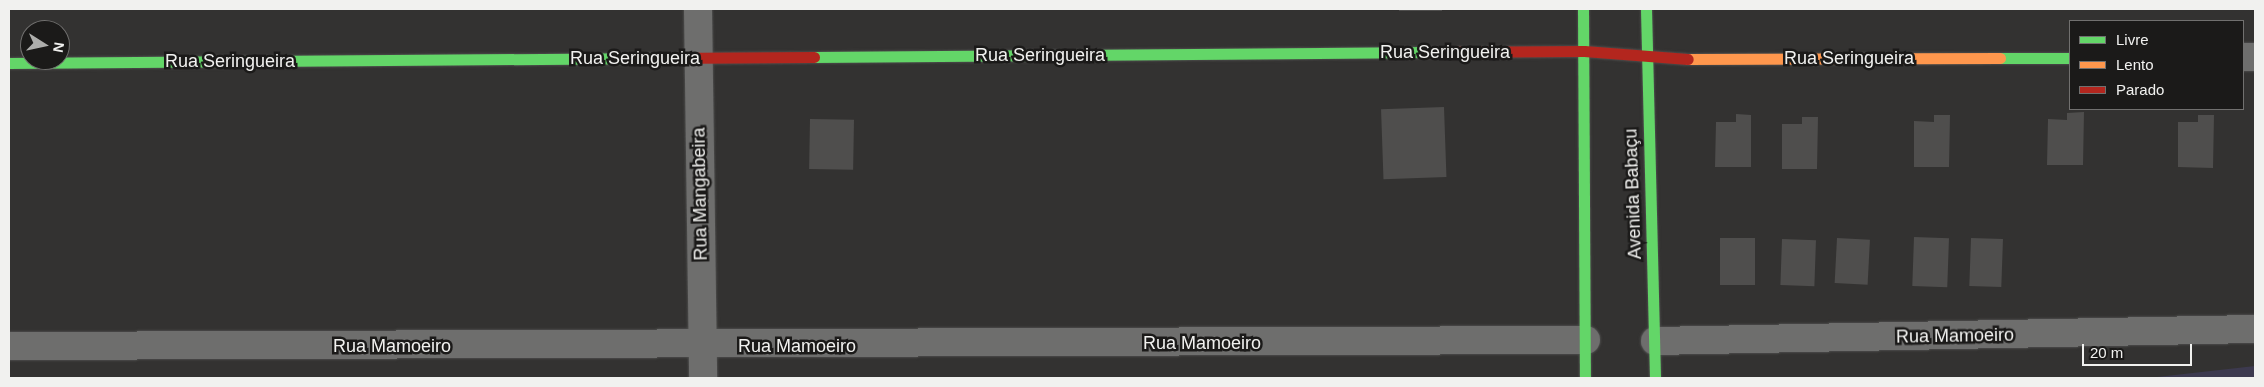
<!DOCTYPE html>
<meta charset="utf-8">
<style>
body{margin:0}
#map{position:relative;width:2264px;height:387px;overflow:hidden;background:#333231;font-family:Helvetica,sans-serif}
div>[style]{position:absolute}
[style*='--x']{left:calc(var(--x)*1px);top:calc(var(--y)*1px);width:calc(var(--w)*1px);rotate:calc(var(--a)*1deg)}
.green>*{inset:0;background:#3d3a4f}
.building>*{inset:0;background:#4f4e4d;transform-origin:0 0}
.roads{filter:drop-shadow(0 0 1px #4e4e4d) drop-shadow(0 0 1px #4e4e4d)}
.street>*{height:28px;margin:-14px;padding:0 14px;transform-origin:14px;border-radius:14px;background:#6e6e6d}
.fast>*{height:11px;margin:-5.5px;padding:0 5.5px;transform-origin:5.5px;border-radius:5.5px;background:#63d668}
.slow>*{height:11px;margin:-5.5px;padding:0 5.5px;transform-origin:5.5px;border-radius:5.5px;background:#ff974d}
.jam>*{height:11px;margin:-5.5px;padding:0 5.5px;transform-origin:5.5px;border-radius:5.5px;background:#b3261e}
span{translate:-50% -50%;white-space:nowrap;text-align:center;line-height:1.15;-webkit-text-stroke:5px #1b1a19;paint-order:stroke}
.street-label{font-size:18px;color:#f1f1ef}
.frame{position:absolute;inset:0;border:10px solid #f1f1ef;pointer-events:none}
.legend{position:absolute;left:2069px;top:20px;width:175px;height:90px;box-sizing:border-box;background:#1b1a19;border:1px solid #71706f;margin:0;padding:6px 9px;list-style:none;font-size:15px;color:#f1f1ef}
.legend li{display:flex;align-items:center;gap:10px;height:25px}
.legend b{width:25px;border:1px solid #71706f}
.north{position:absolute;left:20px;top:20px;width:50px;height:50px;box-sizing:border-box;background:#1b1a19;border:1px solid #71706f;border-radius:50%;rotate:100deg;font-size:14px;font-weight:700;line-height:20px;text-align:center;color:#f1f1ef}
.north::after{content:'';display:block;margin:auto;width:18px;height:22px;background:#aeaeac;clip-path:polygon(50% 0,100% 100%,50% 72%,0 100%)}
.scale{position:absolute;left:2082px;top:344px;width:110px;height:22px;box-sizing:border-box;border:2px solid #f1f1ef;border-top:0;padding-left:6px;font-size:15px;line-height:18px;white-space:nowrap;color:#f1f1ef;-webkit-text-stroke:4px #1b1a19;paint-order:stroke}
</style>
<div id="map">
<div class="green">
<i style="clip-path:polygon(2255px 366px,2255px 378px,2148px 378px)"></i>
</div>
<div class="building">
<i style="left:1399px;top:9px;width:43px;height:2px"></i>
<i style="left:1444px;top:107px;width:70px;height:63px;rotate:88deg"></i>
<i style="clip-path:polygon(2084px 112px,2083px 165px,2047px 165px,2048px 119px,2067px 120px,2067px 113px)"></i>
<i style="clip-path:polygon(1736px 114px,1751px 115px,1751px 167px,1715px 167px,1716px 122px,1736px 122px)"></i>
<i style="clip-path:polygon(1934px 115px,1950px 115px,1949px 167px,1914px 167px,1914px 121px,1934px 122px)"></i>
<i style="clip-path:polygon(2198px 115px,2214px 115px,2213px 168px,2178px 167px,2178px 122px,2198px 122px)"></i>
<i style="clip-path:polygon(1802px 117px,1818px 117px,1817px 169px,1782px 169px,1782px 124px,1802px 124px)"></i>
<i style="left:810px;top:119px;width:44px;height:50px;rotate:1deg"></i>
<i style="left:1914px;top:237px;width:35px;height:49px;rotate:2deg"></i>
<i style="left:1720px;top:238px;width:35px;height:47px"></i>
<i style="left:1837px;top:238px;width:33px;height:45px;rotate:3deg"></i>
<i style="left:1971px;top:238px;width:32px;height:48px;rotate:2deg"></i>
<i style="left:1782px;top:239px;width:34px;height:46px;rotate:2deg"></i>
</div>
<div class="roads">
<div class="street">
<i style="--x:698;--y:9;--w:369;--a:89.2"></i>
<i style="--x:2243;--y:57;--w:12;--a:0"></i>
<i style="--x:1655;--y:341;--w:600;--a:-1.15"></i>
<i style="--x:9;--y:346;--w:1577;--a:-0.22"></i>
</div>
<div class="fast">
<i style="--x:1583;--y:9;--w:369;--a:89.7"></i>
<i style="--x:1646;--y:9;--w:369;--a:88.6"></i>
<i style="--x:814;--y:57;--w:617;--a:-0.46"></i>
<i style="--x:2000;--y:58;--w:70;--a:0"></i>
<i style="--x:9;--y:63;--w:651;--a:-0.44"></i>
</div>
<div class="slow">
<i style="--x:1688;--y:59;--w:312;--a:-0.2"></i>
</div>
<div class="jam">
<i style="--x:1431;--y:52;--w:153;--a:-0.4"></i>
<i style="--x:1584;--y:51;--w:104;--a:4.4"></i>
<i style="--x:660;--y:58;--w:154;--a:-0.4"></i>
</div>
</div>
<div class="street-label">
<span style="left:1445px;top:52px">Rua Seringueira</span>
<span style="left:1040px;top:55px">Rua Seringueira</span>
<span style="left:635px;top:58px">Rua Seringueira</span>
<span style="left:1849px;top:58px">Rua Seringueira</span>
<span style="left:230px;top:61px">Rua Seringueira</span>
<span style="left:700px;top:194px;rotate:-91deg">Rua Mangabeira</span>
<span style="left:1633px;top:194px;rotate:-92deg">Avenida Babaçu</span>
<span style="left:1955px;top:336px;rotate:-1deg">Rua Mamoeiro</span>
<span style="left:1202px;top:343px">Rua Mamoeiro</span>
<span style="left:392px;top:346px">Rua Mamoeiro</span>
<span style="left:797px;top:346px">Rua Mamoeiro</span>
</div>
<div class="frame"></div>
<ul class="legend">
<li><b style="height:6px;background:#63d668"></b>Livre</li>
<li><b style="height:6px;background:#ff974d"></b>Lento</li>
<li><b style="height:6px;background:#b3261e"></b>Parado</li>
</ul>
<div class="north">N</div>
<div class="scale">20 m</div>
</div>
